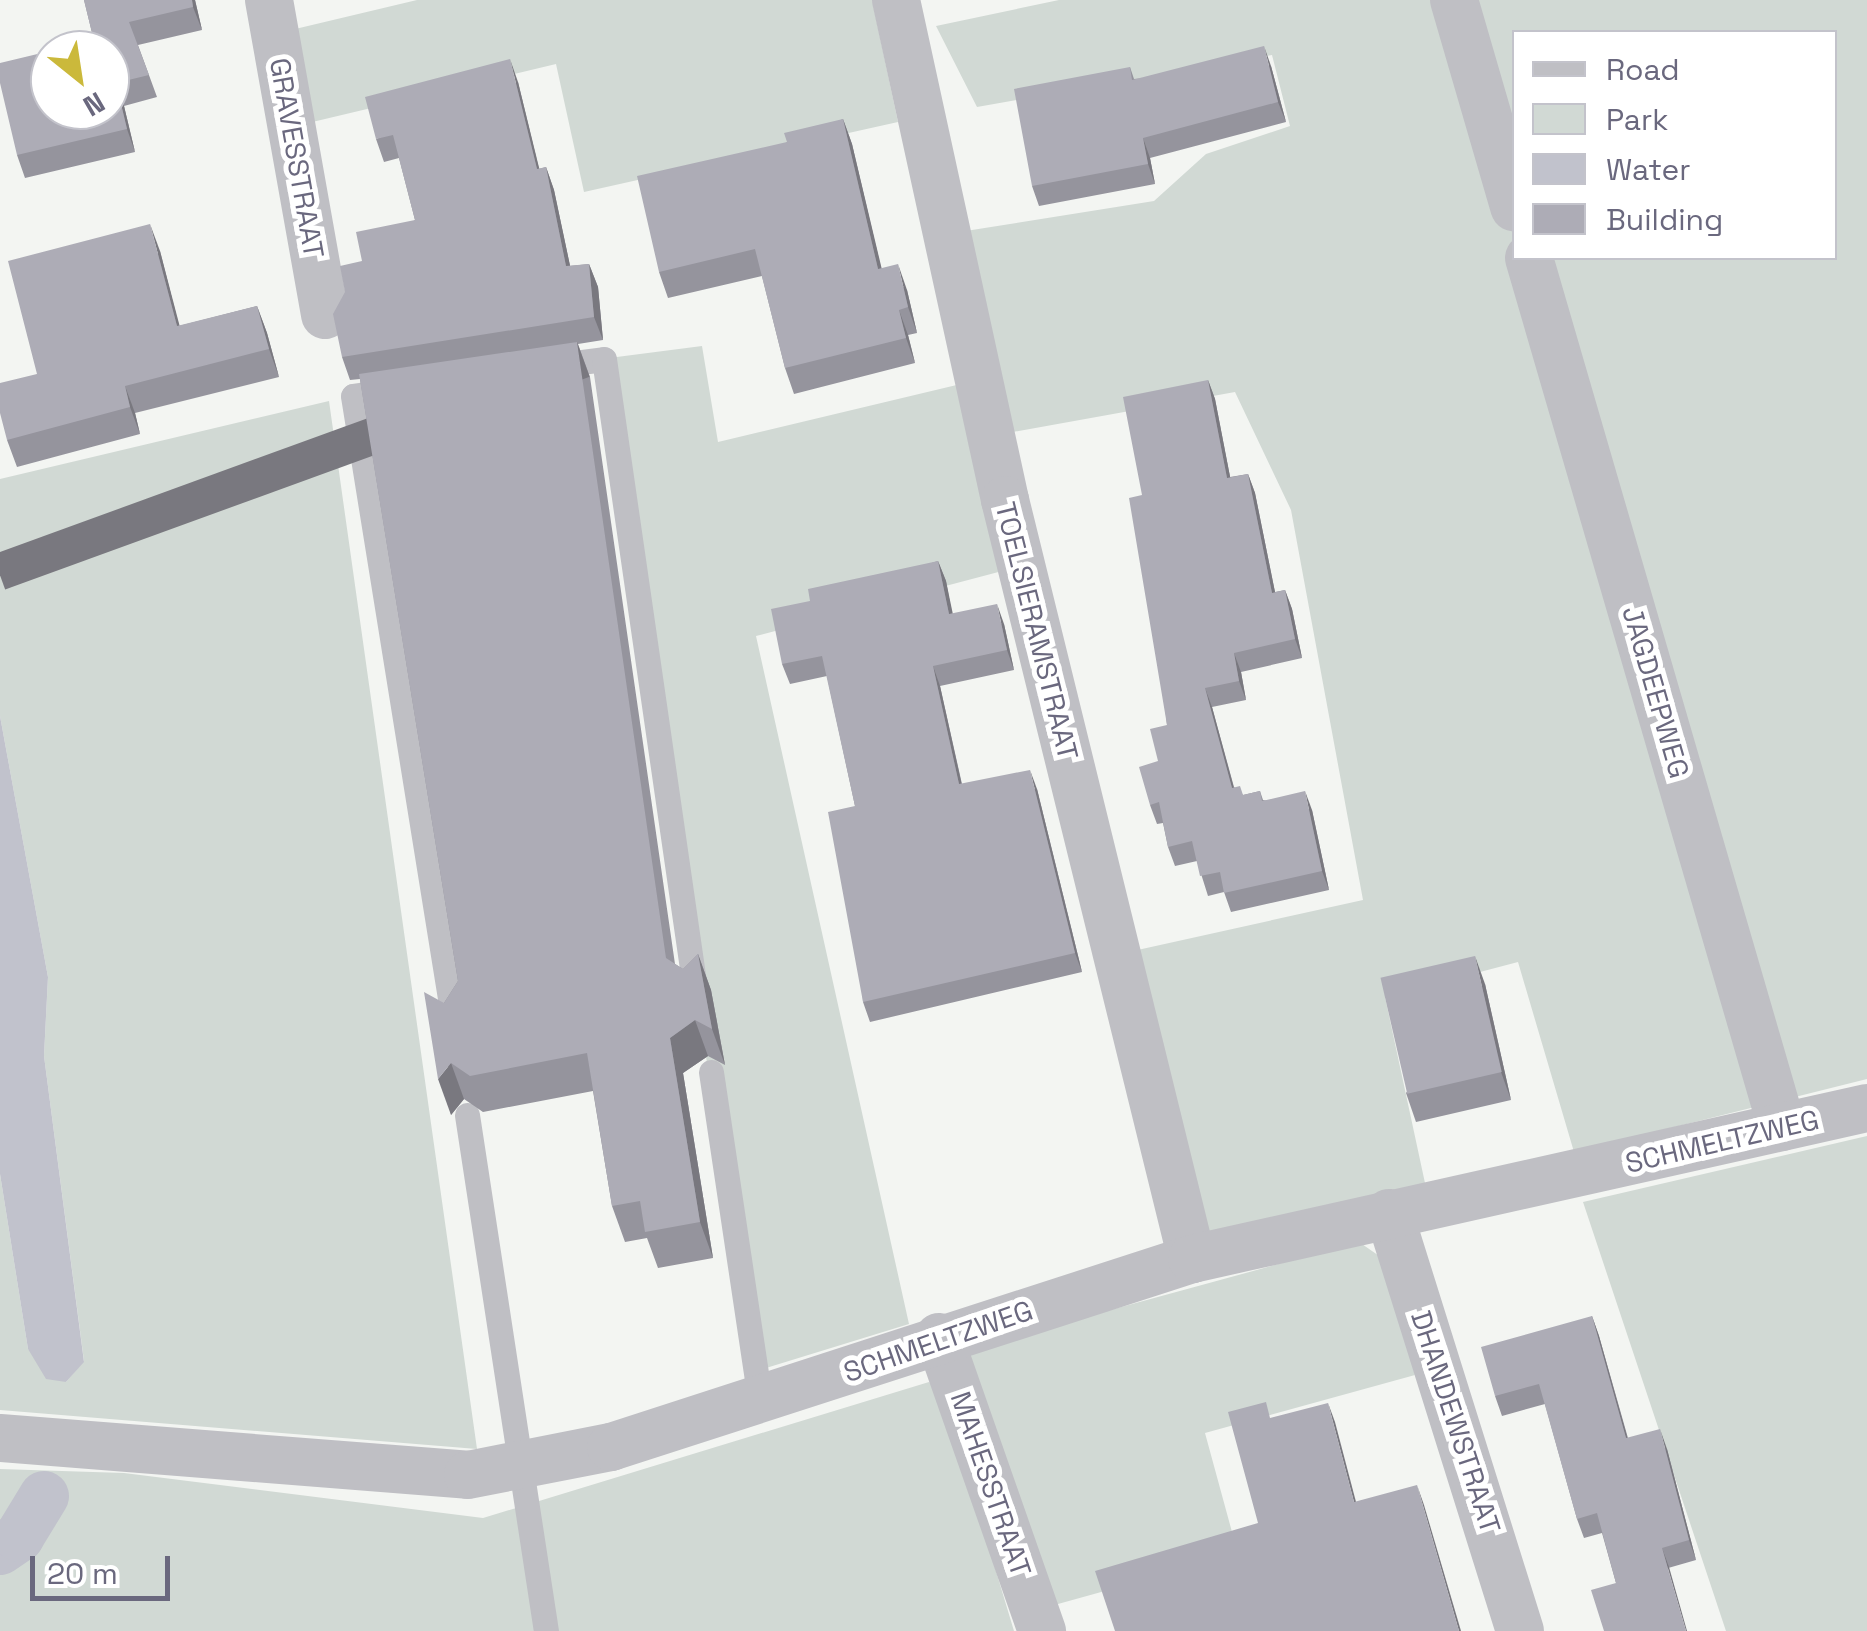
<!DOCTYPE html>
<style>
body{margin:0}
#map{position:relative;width:1867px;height:1631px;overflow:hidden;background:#f3f5f2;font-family:"Space Grotesk",sans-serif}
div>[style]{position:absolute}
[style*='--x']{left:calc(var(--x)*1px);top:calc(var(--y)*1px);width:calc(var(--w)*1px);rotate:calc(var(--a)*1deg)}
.green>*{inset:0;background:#d1d9d4}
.water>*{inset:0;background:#c1c2cc}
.canal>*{height:50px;margin:-25px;padding:0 25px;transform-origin:25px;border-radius:25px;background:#c1c2cc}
.lane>*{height:25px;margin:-12.5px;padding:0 12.5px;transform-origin:12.5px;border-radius:12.5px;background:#bfbfc4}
.street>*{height:48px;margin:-24px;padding:0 24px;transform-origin:24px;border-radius:24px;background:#bfbfc4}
.wall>*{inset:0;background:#95949d}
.shaded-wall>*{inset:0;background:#79787f;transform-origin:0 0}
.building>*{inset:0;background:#adacb6;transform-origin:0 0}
span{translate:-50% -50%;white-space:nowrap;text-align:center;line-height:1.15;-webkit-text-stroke:10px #fff;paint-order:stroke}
.street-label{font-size:28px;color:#6a687e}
.legend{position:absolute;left:1512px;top:30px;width:325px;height:230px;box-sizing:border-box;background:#fff;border:2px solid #c3c3cb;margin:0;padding:12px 18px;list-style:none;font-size:30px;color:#6a687e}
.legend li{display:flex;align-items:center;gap:20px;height:50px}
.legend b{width:50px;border:2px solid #c3c3cb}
.north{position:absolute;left:30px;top:30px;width:100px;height:100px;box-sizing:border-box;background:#fff;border:2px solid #c3c3cb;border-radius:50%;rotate:150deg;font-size:28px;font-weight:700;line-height:40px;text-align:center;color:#6a687e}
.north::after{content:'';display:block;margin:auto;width:35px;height:45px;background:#cbb93b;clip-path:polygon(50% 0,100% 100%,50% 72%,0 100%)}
.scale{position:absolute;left:30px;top:1556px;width:140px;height:45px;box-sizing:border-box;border:5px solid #6a687e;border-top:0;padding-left:12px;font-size:30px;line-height:35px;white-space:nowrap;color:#6a687e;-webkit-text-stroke:8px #fff;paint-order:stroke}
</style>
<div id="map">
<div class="green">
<i style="clip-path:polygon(417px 0,872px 0,898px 122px,584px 192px,556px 64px,304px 124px,291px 30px)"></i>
<i style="clip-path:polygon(evenodd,1059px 0,1867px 0,1867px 1079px,1574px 1152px,1518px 962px,1385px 997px,1425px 1183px,1213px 1234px,1199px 1223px,1133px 951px,1363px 900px,1291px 510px,1235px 392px,1002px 434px,953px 233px,1154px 201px,1206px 154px,1290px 126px,1272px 55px,977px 107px,936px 26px,1059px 0,1514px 32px,1834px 32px,1834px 258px,1514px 258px,1514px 32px)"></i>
<i style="clip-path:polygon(702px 346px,718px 442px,965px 383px,1006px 570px,756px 636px,909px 1324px,750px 1373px,609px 358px)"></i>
<i style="clip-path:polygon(329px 401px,477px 1449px,0 1410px,0 1174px,28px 1349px,66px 1382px,84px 1361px,44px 1056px,48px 977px,0 716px,0 479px)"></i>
<i style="clip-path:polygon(1867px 1136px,1867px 1631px,1726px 1631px,1583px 1202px)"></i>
<i style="clip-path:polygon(1359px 1242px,1385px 1260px,1415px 1375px,1205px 1433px,1238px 1554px,1040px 1609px,968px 1359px,979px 1346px)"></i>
<i style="clip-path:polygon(929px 1382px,942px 1392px,1014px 1631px,0 1631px,0 1469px,124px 1473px,483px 1518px)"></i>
</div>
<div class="water">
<i style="clip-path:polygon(0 716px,48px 977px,44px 1056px,84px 1362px,66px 1382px,46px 1379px,28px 1349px,0 1174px)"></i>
</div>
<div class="canal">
<i style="--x:0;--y:1550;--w:23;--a:-34"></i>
<i style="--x:19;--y:1537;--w:48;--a:-58.6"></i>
</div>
<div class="lane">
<i style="--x:551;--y:366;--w:53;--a:-7.5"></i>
<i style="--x:604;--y:359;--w:637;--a:81.78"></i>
<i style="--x:393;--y:390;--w:40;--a:171.5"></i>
<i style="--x:353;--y:396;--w:635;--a:80.85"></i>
<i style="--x:711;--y:1072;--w:330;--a:81.5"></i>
<i style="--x:467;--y:1115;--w:522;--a:81.3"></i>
</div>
<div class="street">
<i style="--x:269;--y:0;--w:320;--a:79.9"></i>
<i style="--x:896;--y:0;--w:512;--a:77.7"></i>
<i style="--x:1005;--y:500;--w:782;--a:76.16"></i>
<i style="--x:1454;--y:0;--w:216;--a:73.8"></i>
<i style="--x:1529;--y:258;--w:905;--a:73.77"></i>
<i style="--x:1389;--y:1213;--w:438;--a:72.6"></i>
<i style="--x:939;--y:1337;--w:312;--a:70.7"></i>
<i style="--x:0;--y:1438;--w:469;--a:4.5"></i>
<i style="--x:468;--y:1475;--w:146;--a:-11.1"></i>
<i style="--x:611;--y:1447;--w:611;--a:-17.93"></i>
<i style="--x:1192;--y:1259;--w:692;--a:-12.61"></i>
</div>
<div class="wall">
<i style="clip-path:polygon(84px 0,195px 0,202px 30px,138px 45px,157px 97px,124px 106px,135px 152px,25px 178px,17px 155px,94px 41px)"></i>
<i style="clip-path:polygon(1271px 66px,1286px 122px,1150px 158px,1155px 184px,1039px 206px,1032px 186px,1130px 67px,1134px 79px)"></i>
<i style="clip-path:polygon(518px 82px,539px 169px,546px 167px,554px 190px,570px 266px,589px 264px,598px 287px,603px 340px,578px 344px,590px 377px,675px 964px,683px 969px,698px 954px,711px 990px,725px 1065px,708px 1056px,683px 1073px,713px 1258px,658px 1268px,647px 1238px,625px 1242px,612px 1206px,593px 1091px,483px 1112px,464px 1099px,451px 1115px,444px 1003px,458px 981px,360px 379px,350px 380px,342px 357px,362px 261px,415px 220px,399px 158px,384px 162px,376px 139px)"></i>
<i style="clip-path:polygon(843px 119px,852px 144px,881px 268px,907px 290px,917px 333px,908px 335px,915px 363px,794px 394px,785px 368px,762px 276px,668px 298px,659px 272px,787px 142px)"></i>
<i style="clip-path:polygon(160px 251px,179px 326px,257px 306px,267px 333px,279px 377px,135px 413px,140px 434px,17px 467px,7px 440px,37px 374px)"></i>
<i style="clip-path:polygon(1208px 380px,1215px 399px,1230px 477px,1248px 474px,1255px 493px,1275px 592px,1285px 590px,1292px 609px,1302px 658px,1241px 672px,1246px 700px,1212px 707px,1234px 787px,1243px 795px,1260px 791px,1263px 800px,1312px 810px,1329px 890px,1231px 912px,1224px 892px,1208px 896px,1197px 861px,1175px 866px,1168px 847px,1163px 823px,1157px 824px,1150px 805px,1167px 725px,1142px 495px)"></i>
<i style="clip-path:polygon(938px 561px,946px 581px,952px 614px,1004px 624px,1014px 670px,940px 686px,962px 784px,1037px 789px,1082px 972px,870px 1022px,863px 1002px,855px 806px,827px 676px,790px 684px,782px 664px,810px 601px)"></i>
<i style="clip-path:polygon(1485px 984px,1511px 1100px,1416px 1122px,1406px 1093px)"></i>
<i style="clip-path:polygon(1592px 1316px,1599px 1336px,1628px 1438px,1667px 1449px,1696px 1560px,1616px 1583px,1602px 1533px,1584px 1538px,1577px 1519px,1545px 1404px,1502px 1416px,1495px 1396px)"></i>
</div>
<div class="shaded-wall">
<i style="clip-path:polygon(192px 0,195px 0,202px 30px,193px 7px)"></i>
<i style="clip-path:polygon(1264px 46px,1271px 66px,1286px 122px,1278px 102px)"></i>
<i style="clip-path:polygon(510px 59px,518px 82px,545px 192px,537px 169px)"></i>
<i style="clip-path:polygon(116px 83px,124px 106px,135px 152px,127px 129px)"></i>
<i style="clip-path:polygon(843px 119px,852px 144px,888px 295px,878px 269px)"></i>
<i style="clip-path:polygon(1143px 138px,1150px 158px,1155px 184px,1148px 164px)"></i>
<i style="clip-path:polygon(546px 167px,554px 190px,575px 289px,566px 266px)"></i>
<i style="clip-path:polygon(150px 224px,160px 251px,187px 354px,177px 326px)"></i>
<i style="clip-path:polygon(589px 264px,598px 287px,603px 340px,594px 317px)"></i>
<i style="clip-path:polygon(898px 264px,907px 290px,917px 333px,908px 307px)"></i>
<i style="clip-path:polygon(257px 306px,267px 333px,279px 377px,269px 349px)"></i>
<i style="clip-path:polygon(899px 310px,908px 335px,915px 363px,906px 338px)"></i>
<i style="left:577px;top:342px;width:37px;height:622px;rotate:70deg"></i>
<i style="clip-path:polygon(1208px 380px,1215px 399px,1234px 497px,1227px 478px)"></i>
<i style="clip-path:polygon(125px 386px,135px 413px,140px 434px,130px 407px)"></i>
<i style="clip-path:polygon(1248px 474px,1255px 493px,1279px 612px,1272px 593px)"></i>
<i style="clip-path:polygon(938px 561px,946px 581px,957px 634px,949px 614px)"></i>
<i style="clip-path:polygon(1285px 590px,1292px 609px,1302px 658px,1295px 639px)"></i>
<i style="clip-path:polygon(997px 604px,1004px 624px,1014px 670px,1007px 650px)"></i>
<i style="clip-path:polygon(1234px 653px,1241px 672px,1246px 700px,1239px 681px)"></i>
<i style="clip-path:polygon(933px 666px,940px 686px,966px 804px,959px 784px)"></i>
<i style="clip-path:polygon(1205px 688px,1212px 707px,1239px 807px,1232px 788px)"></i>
<i style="clip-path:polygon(1030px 770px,1037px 789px,1082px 972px,1075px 953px)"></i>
<i style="clip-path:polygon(1305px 791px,1312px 810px,1329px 890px,1322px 871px)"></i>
<i style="clip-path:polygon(698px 954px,711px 990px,725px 1065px,712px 1029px)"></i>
<i style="clip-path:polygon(1475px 956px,1485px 984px,1511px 1100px,1501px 1072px)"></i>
<i style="clip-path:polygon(695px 1020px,708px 1056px,683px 1073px,713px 1258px,700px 1222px,670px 1038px)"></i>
<i style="clip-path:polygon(451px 1063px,464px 1099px,451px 1115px,438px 1079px)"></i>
<i style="clip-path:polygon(1592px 1316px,1599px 1336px,1633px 1458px,1626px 1438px)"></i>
<i style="clip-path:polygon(1328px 1403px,1335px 1422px,1361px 1521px,1354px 1502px)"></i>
<i style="clip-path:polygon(1660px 1429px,1667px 1449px,1696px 1560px,1689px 1540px)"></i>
<i style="clip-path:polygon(1417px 1485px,1424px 1505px,1461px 1631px,1459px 1631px)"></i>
<i style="clip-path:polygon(1662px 1548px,1669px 1567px,1687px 1631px,1686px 1631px)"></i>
</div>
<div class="building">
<i style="clip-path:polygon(84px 0,192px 0,193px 7px,129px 22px,149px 75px,116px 83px,127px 129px,17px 155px,0 83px,0 63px,50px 51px,50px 110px,110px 110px,110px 50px,56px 50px,94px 41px)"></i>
<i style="clip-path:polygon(1264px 46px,1278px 102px,1143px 138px,1148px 164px,1032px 186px,1014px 89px,1130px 67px,1132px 80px)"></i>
<i style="clip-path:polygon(510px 59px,537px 169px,546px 167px,566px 266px,589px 264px,594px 317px,342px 357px,333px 314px,345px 292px,340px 266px,362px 261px,356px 232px,415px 220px,393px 135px,376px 139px,365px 97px)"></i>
<i style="clip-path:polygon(843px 119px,878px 269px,898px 264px,908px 307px,899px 310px,906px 338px,785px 368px,755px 249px,659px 272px,637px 176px,787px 142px,784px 133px)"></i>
<i style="clip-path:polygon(150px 224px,177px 326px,257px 306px,269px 349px,125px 386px,130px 407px,7px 440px,0 413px,0 383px,37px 374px,8px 261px)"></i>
<i style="clip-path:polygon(577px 342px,666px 958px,683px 969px,698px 954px,712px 1029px,695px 1020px,670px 1038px,700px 1222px,645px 1232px,640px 1201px,612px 1206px,587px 1053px,470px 1076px,451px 1063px,438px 1079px,424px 992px,444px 1003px,458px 981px,359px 374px)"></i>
<i style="clip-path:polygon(1208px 380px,1227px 478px,1248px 474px,1272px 593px,1285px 590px,1295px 639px,1234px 653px,1239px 681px,1205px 688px,1232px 788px,1240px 786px,1243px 795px,1260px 791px,1262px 801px,1305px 791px,1322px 871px,1224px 893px,1220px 872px,1200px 876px,1192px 841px,1168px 847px,1159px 802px,1150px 805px,1139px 767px,1158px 761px,1150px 729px,1167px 725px,1129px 498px,1142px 495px,1123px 397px)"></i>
<i style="clip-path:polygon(938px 561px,949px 614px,997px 604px,1007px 650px,933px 666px,959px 784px,1030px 770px,1075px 953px,863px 1002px,828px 812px,855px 806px,822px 656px,782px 664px,771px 609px,810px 601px,808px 589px)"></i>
<i style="left:1475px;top:956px;width:119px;height:97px;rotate:77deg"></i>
<i style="clip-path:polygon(1592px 1316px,1626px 1438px,1660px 1429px,1689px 1540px,1662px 1548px,1686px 1631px,1604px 1631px,1591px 1590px,1616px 1583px,1597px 1513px,1577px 1519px,1539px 1384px,1495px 1396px,1481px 1347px)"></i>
<i style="clip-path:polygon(1266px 1402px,1270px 1418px,1328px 1403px,1354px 1502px,1417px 1485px,1459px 1631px,1115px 1631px,1095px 1571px,1258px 1523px,1228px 1412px)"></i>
</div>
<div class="street-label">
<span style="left:297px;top:158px;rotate:80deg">GRAVESSTRAAT</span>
<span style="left:1037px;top:631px;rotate:76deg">TOELSIERAMSTRAAT</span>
<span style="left:1656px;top:692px;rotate:74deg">JAGDEEPWEG</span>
<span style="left:1722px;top:1141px;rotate:-13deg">SCHMELTZWEG</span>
<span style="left:938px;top:1341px;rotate:-19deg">SCHMELTZWEG</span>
<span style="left:1456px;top:1422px;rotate:72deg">DHANDEWSTRAAT</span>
<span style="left:991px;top:1484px;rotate:71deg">MAHESSTRAAT</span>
</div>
<ul class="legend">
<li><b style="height:12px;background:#bfbfc4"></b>Road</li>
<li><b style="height:28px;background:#d1d9d4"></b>Park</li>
<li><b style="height:28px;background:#c1c2cc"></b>Water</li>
<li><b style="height:28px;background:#adacb6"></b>Building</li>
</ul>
<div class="north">N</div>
<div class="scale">20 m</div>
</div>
